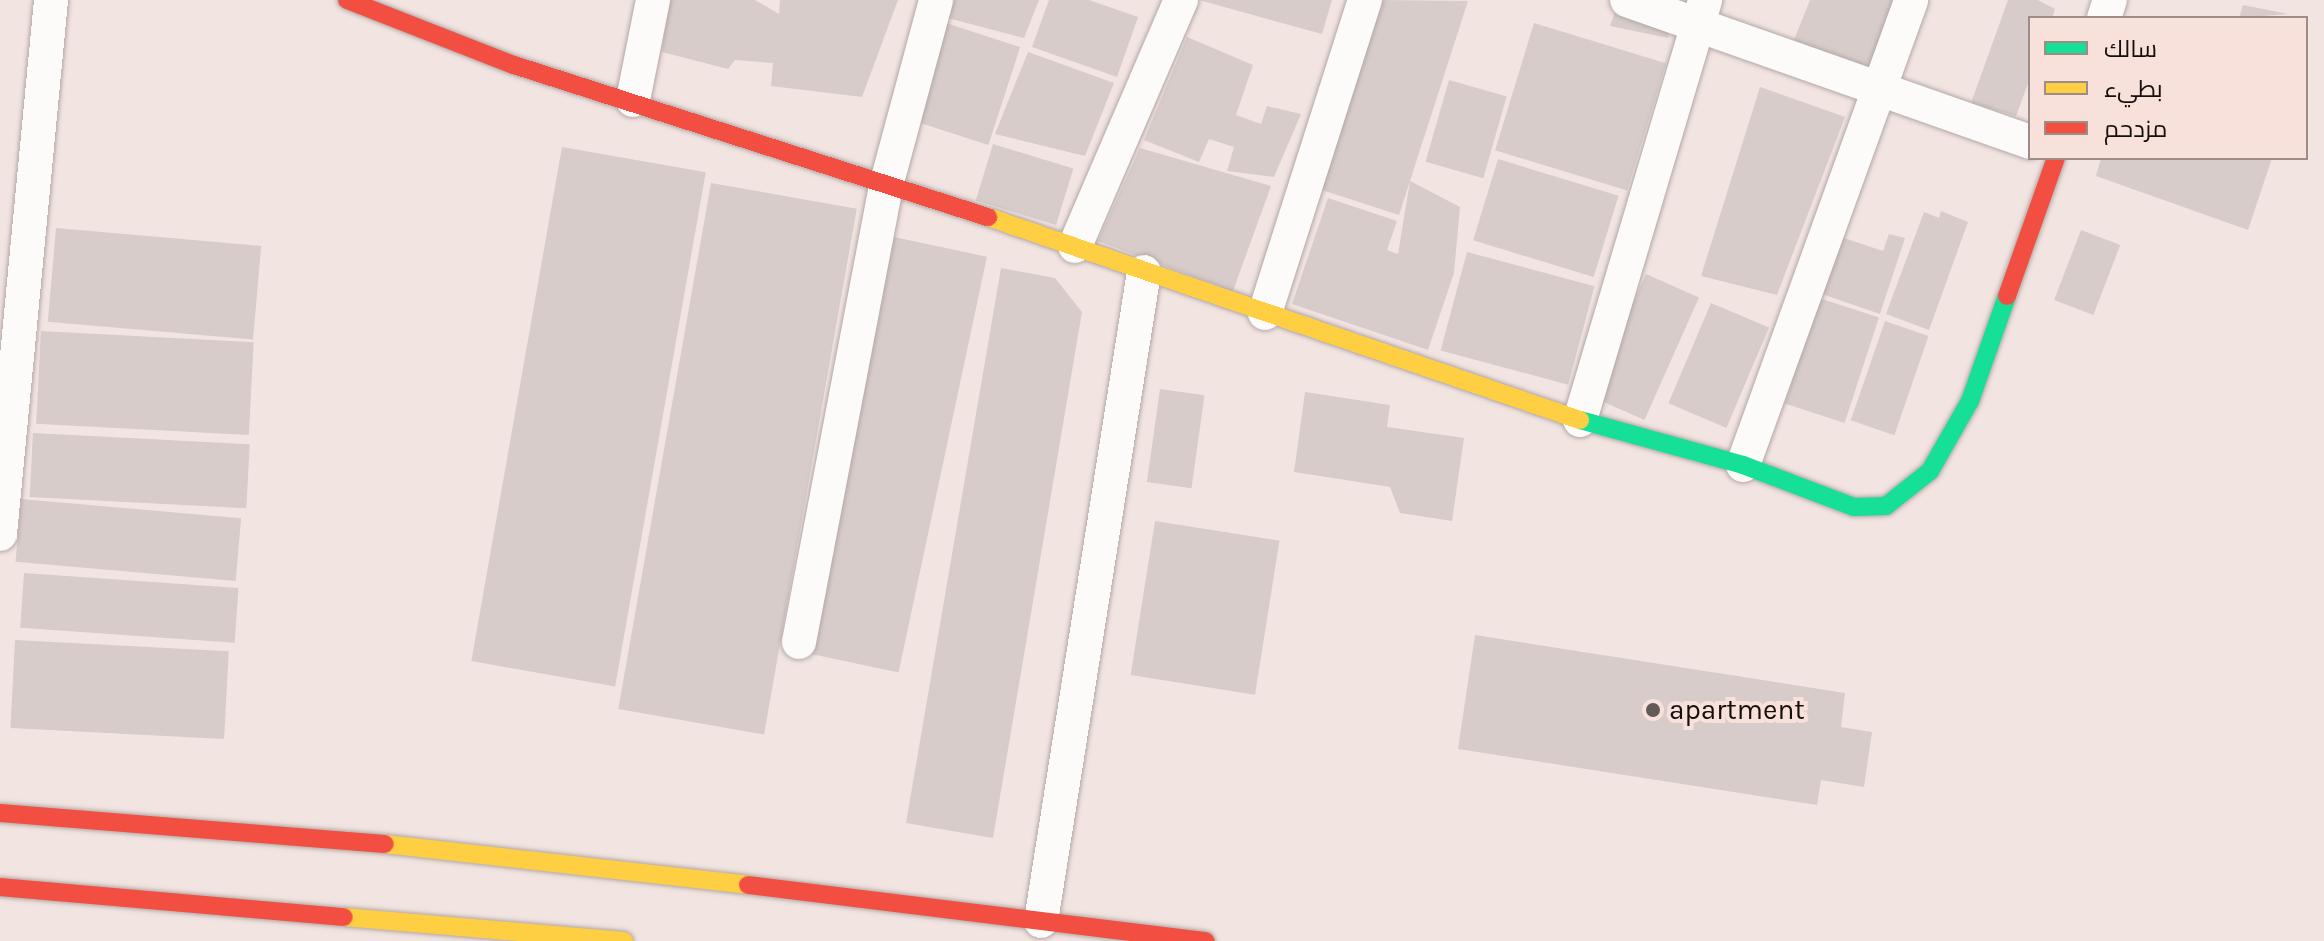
<!DOCTYPE html>
<meta charset="utf-8">
<style>
body{margin:0}
#map{position:relative;width:2324px;height:941px;overflow:hidden;background:#f2e4e1;font-family:Karla,Cairo,sans-serif}
div>[style]{position:absolute}
[style*='--x']{left:calc(var(--x)*1px);top:calc(var(--y)*1px);width:calc(var(--w)*1px);rotate:calc(var(--a)*1deg)}
.building>*{inset:0;background:#d7ccca;transform-origin:0 0}
.roads{filter:drop-shadow(0 0 2px #b2a8a5) drop-shadow(0 0 2px #b2a8a5)}
.street>*{height:34px;margin:-17px;padding:0 17px;transform-origin:17px;border-radius:17px;background:#fdfbfa}
.fast>*{height:18px;margin:-9px;padding:0 9px;transform-origin:9px;border-radius:9px;background:#16e098}
.slow>*{height:18px;margin:-9px;padding:0 9px;transform-origin:9px;border-radius:9px;background:#ffcf43}
.jam>*{height:18px;margin:-9px;padding:0 9px;transform-origin:9px;border-radius:9px;background:#f24e42}
.dots>*{width:22px;height:22px;translate:-50% -50%;box-sizing:border-box;border:4px solid #f8e0db;border-radius:50%}
span{translate:-50% -50%;white-space:nowrap;text-align:center;line-height:1.15;-webkit-text-stroke:8px #f8e0db;paint-order:stroke}
.poi-label{font-size:28px;color:#160e0d}
.left{translate:0 -50%;text-align:left}
.legend{position:absolute;left:2028px;top:16px;width:280px;height:144px;box-sizing:border-box;background:#f8e0db;border:2px solid #9e8c89;margin:0;padding:10px 14px;list-style:none;font-size:24px;color:#160e0d}
.legend li{display:flex;align-items:center;gap:16px;height:40px}
.legend b{width:40px;border:2px solid #9e8c89}
</style>
<div id="map">
<div class="building">
<i style="clip-path:polygon(668px 0,755px 0,779px 14px,780px 0,898px 0,862px 97px,771px 86px,773px 63px,735px 60px,728px 69px,662px 52px)"></i>
<i style="clip-path:polygon(949px 0,1039px 0,1024px 38px,944px 17px)"></i>
<i style="clip-path:polygon(1049px 0,1089px 0,1138px 17px,1117px 77px,1032px 47px)"></i>
<i style="clip-path:polygon(1199px 0,1332px 0,1322px 34px)"></i>
<i style="clip-path:polygon(1379px 0,1468px 1px,1410px 181px,1460px 207px,1454px 273px,1428px 350px,1292px 304px,1328px 198px,1397px 221px,1387px 250px,1398px 254px,1410px 181px,1399px 215px,1319px 189px)"></i>
<i style="clip-path:polygon(1619px 0,1676px 0,1668px 38px,1610px 26px)"></i>
<i style="clip-path:polygon(1810px 0,1893px 0,1869px 72px,1794px 40px)"></i>
<i style="clip-path:polygon(2008px 0,2038px 0,2055px 9px,2052px 18px,2030px 18px,2030px 78px,2016px 116px,1971px 103px)"></i>
<i style="clip-path:polygon(2243px 5px,2288px 14px,2239px 18px)"></i>
<i style="left:946px;top:23px;width:78px;height:103px;rotate:18deg"></i>
<i style="left:1534px;top:23px;width:138px;height:133px;rotate:17deg"></i>
<i style="clip-path:polygon(1187px 37px,1253px 65px,1236px 115px,1261px 124px,1267px 106px,1301px 114px,1274px 177px,1227px 171px,1234px 147px,1209px 139px,1199px 162px,1144px 140px)"></i>
<i style="clip-path:polygon(1028px 52px,1114px 83px,1085px 156px,995px 134px)"></i>
<i style="left:1449px;top:80px;width:60px;height:85px;rotate:16deg"></i>
<i style="clip-path:polygon(1760px 87px,1845px 117px,1777px 295px,1701px 276px)"></i>
<i style="left:993px;top:144px;width:84px;height:59px;rotate:17deg"></i>
<i style="left:562px;top:147px;width:146px;height:522px;rotate:10deg"></i>
<i style="clip-path:polygon(1140px 148px,1271px 186px,1233px 291px,1098px 241px)"></i>
<i style="clip-path:polygon(2101px 158px,2272px 158px,2248px 230px,2096px 176px)"></i>
<i style="left:1498px;top:159px;width:126px;height:85px;rotate:17deg"></i>
<i style="left:711px;top:183px;width:148px;height:534px;rotate:10deg"></i>
<i style="clip-path:polygon(1941px 211px,1968px 222px,1929px 330px,1886px 314px,1924px 212px,1939px 218px)"></i>
<i style="left:56px;top:228px;width:206px;height:94px;rotate:5deg"></i>
<i style="left:2081px;top:230px;width:42px;height:75px;rotate:21deg"></i>
<i style="clip-path:polygon(1889px 234px,1905px 238px,1880px 314px,1819px 293px,1838px 236px,1883px 251px)"></i>
<i style="left:894px;top:237px;width:95px;height:425px;rotate:12deg"></i>
<i style="left:1467px;top:252px;width:132px;height:102px;rotate:15deg"></i>
<i style="clip-path:polygon(1001px 268px,1055px 278px,1082px 312px,993px 838px,906px 823px)"></i>
<i style="left:1646px;top:274px;width:58px;height:134px;rotate:24deg"></i>
<i style="left:1819px;top:298px;width:63px;height:111px;rotate:18deg"></i>
<i style="left:1711px;top:303px;width:63px;height:109px;rotate:23deg"></i>
<i style="left:1885px;top:321px;width:46px;height:105px;rotate:19deg"></i>
<i style="left:41px;top:331px;width:213px;height:93px;rotate:3deg"></i>
<i style="left:1160px;top:389px;width:45px;height:94px;rotate:8deg"></i>
<i style="clip-path:polygon(1305px 392px,1390px 405px,1387px 427px,1464px 438px,1452px 521px,1400px 513px,1390px 487px,1294px 472px)"></i>
<i style="left:33px;top:433px;width:217px;height:64px;rotate:3deg"></i>
<i style="left:21px;top:499px;width:221px;height:63px;rotate:5deg"></i>
<i style="left:1155px;top:521px;width:126px;height:156px;rotate:9deg"></i>
<i style="left:24px;top:573px;width:215px;height:55px;rotate:4deg"></i>
<i style="clip-path:polygon(1475px 635px,1845px 693px,1841px 727px,1872px 732px,1864px 787px,1821px 780px,1817px 805px,1458px 749px)"></i>
<i style="left:15px;top:640px;width:214px;height:88px;rotate:3deg"></i>
</div>
<div class="roads">
<div class="street">
<i style="--x:1627;--y:0;--w:427;--a:19.4"></i>
<i style="--x:2104;--y:18;--w:19;--a:-72"></i>
<i style="--x:633;--y:100;--w:102;--a:-78.7"></i>
<i style="--x:1075;--y:246;--w:268;--a:-66.7"></i>
<i style="--x:1265;--y:313;--w:329;--a:-72.3"></i>
<i style="--x:1580;--y:420;--w:438;--a:-73.4"></i>
<i style="--x:1743;--y:465;--w:494;--a:-70.1"></i>
<i style="--x:0;--y:534;--w:536;--a:-84.54"></i>
<i style="--x:799;--y:642;--w:468;--a:-79.2"></i>
<i style="--x:887;--y:182;--w:188;--a:-74.9"></i>
<i style="--x:1041;--y:921;--w:657;--a:-80.98"></i>
</div>
<div class="fast">
<i style="--x:1580;--y:420;--w:169;--a:15.4"></i>
<i style="--x:1743;--y:465;--w:119;--a:20.7"></i>
<i style="--x:1854;--y:507;--w:32;--a:-2"></i>
<i style="--x:1886;--y:506;--w:56;--a:-38.5"></i>
<i style="--x:1930;--y:471;--w:81;--a:-60.3"></i>
<i style="--x:1970;--y:401;--w:111;--a:-70.6"></i>
</div>
<div class="slow">
<i style="--x:988;--y:217;--w:626;--a:18.93"></i>
<i style="--x:385;--y:844;--w:365;--a:6.4"></i>
<i style="--x:344;--y:917;--w:281;--a:4.9"></i>
</div>
<div class="jam">
<i style="--x:347;--y:0;--w:179;--a:21.3"></i>
<i style="--x:514;--y:65;--w:498;--a:17.8"></i>
<i style="--x:2007;--y:296;--w:146;--a:-70.5"></i>
<i style="--x:0;--y:813;--w:386;--a:4.6"></i>
<i style="--x:748;--y:885;--w:461;--a:7"></i>
<i style="--x:0;--y:887;--w:345;--a:5"></i>
</div>
</div>
<div class="dots">
<i style="left:1653px;top:710px;background:#635957"></i>
</div>
<div class="poi-label">
<span class="left" style="left:1669px;top:710px">apartment</span>
</div>
<ul class="legend">
<li><b style="height:10px;background:#16e098"></b>سالك</li>
<li><b style="height:10px;background:#ffcf43"></b>بطيء</li>
<li><b style="height:10px;background:#f24e42"></b>مزدحم</li>
</ul>
</div>
